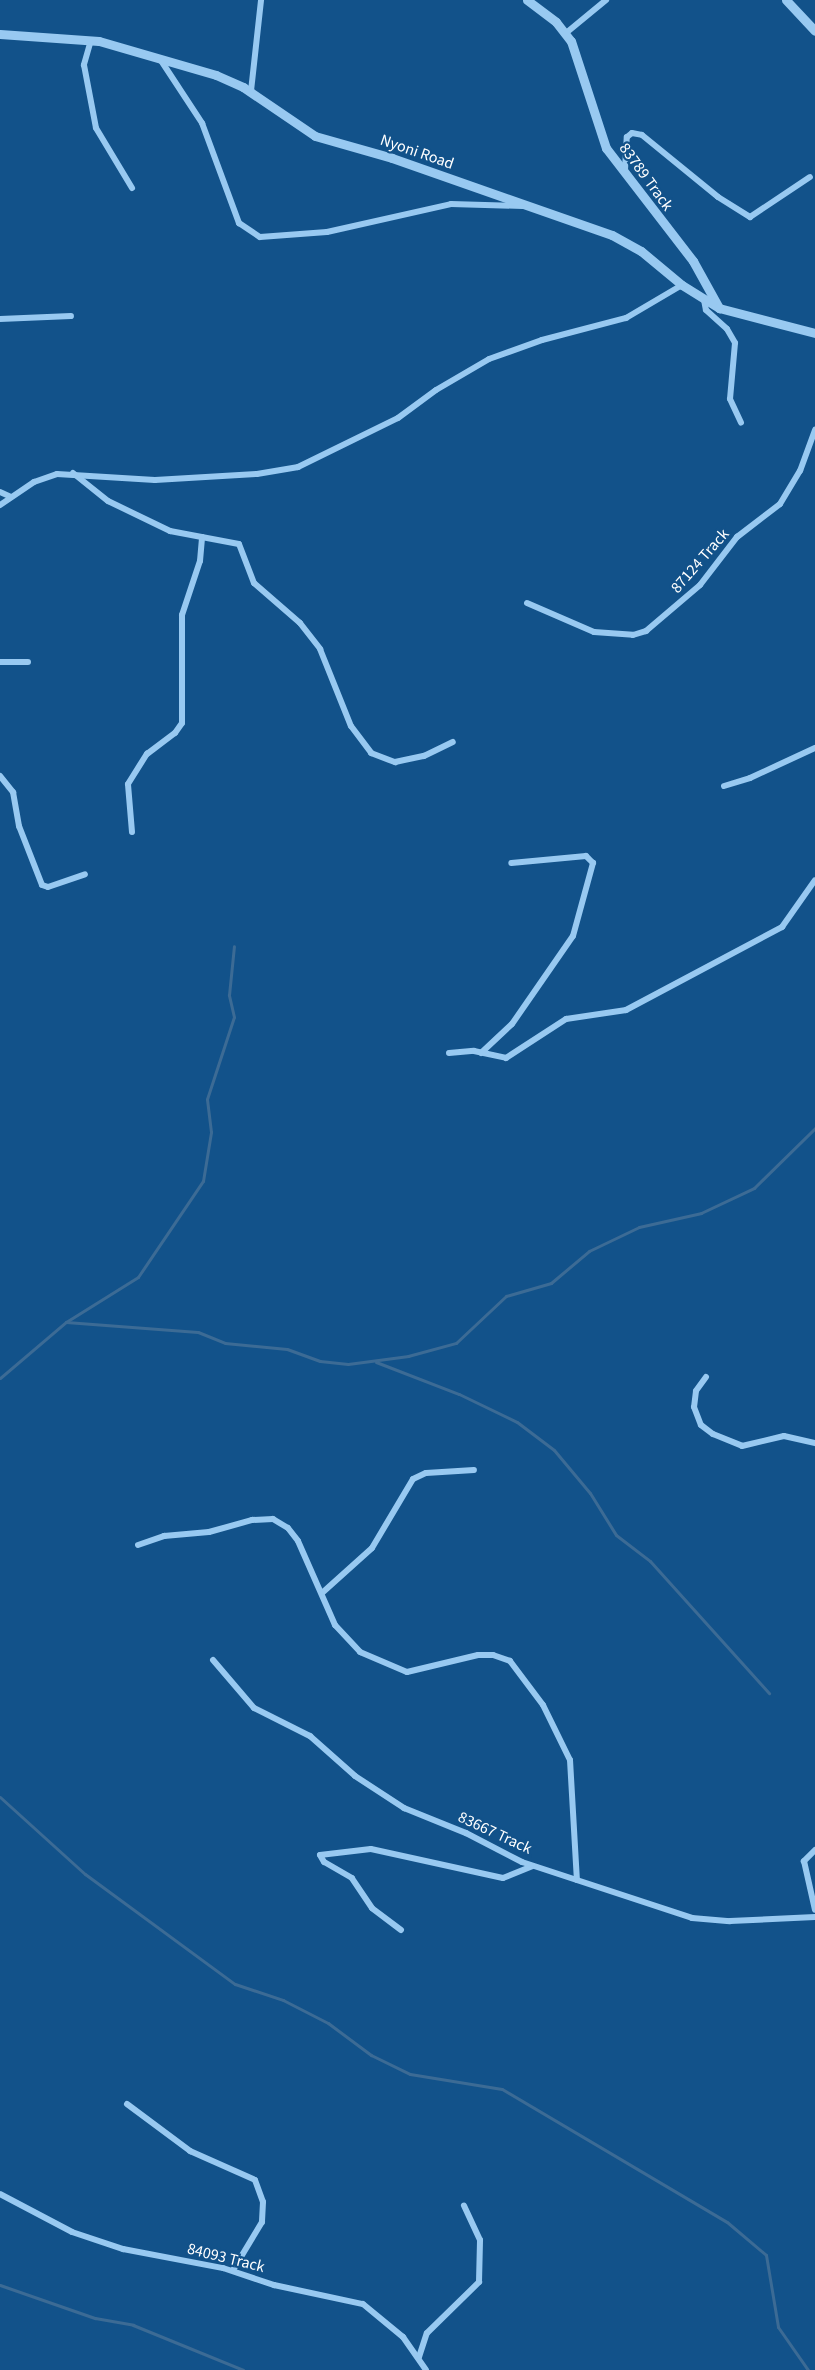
<!DOCTYPE html>
<style>
body{margin:0}
#map{position:relative;width:815px;height:2370px;overflow:hidden;background:#12528a;font-family:"Source Sans 3",sans-serif}
div>[style]{position:absolute}
[style*='--x']{left:calc(var(--x)*1px);top:calc(var(--y)*1px);width:calc(var(--w)*1px);rotate:calc(var(--a)*1deg)}
.stream>*{height:3px;margin:-1.5px;padding:0 1.5px;transform-origin:1.5px;border-radius:1.5px;background:#3c6b95}
.minor>*{height:6px;margin:-3px;padding:0 3px;transform-origin:3px;border-radius:3px;background:#98c9f1}
.tertiary>*{height:9px;margin:-4.5px;padding:0 4.5px;transform-origin:4.5px;border-radius:4.5px;background:#98c9f1}
span{translate:-50% -50%;white-space:nowrap;text-align:center;line-height:1.15;-webkit-text-stroke:4.5px #12528a;paint-order:stroke}
.street-label{font-size:16px;color:#fff}
</style>
<div id="map">
<div class="stream">
<i style="--x:66;--y:1322;--w:132;--a:4.3"></i>
<i style="--x:198;--y:1332;--w:29;--a:22"></i>
<i style="--x:225;--y:1343;--w:62;--a:5.5"></i>
<i style="--x:287;--y:1349;--w:35;--a:20"></i>
<i style="--x:320;--y:1361;--w:28;--a:6"></i>
<i style="--x:348;--y:1364;--w:61;--a:-7.6"></i>
<i style="--x:408;--y:1356;--w:50;--a:-15.2"></i>
<i style="--x:456;--y:1343;--w:69;--a:-43.2"></i>
<i style="--x:506;--y:1296;--w:47;--a:-16.1"></i>
<i style="--x:551;--y:1283;--w:50;--a:-40.1"></i>
<i style="--x:589;--y:1251;--w:55;--a:-25.6"></i>
<i style="--x:639;--y:1227;--w:64;--a:-12.7"></i>
<i style="--x:701;--y:1213;--w:59;--a:-25.3"></i>
<i style="--x:754;--y:1188;--w:86;--a:-44.5"></i>
<i style="--x:376;--y:1362;--w:89;--a:21.1"></i>
<i style="--x:459;--y:1394;--w:64;--a:25.8"></i>
<i style="--x:517;--y:1422;--w:46;--a:37.1"></i>
<i style="--x:554;--y:1450;--w:56;--a:50.1"></i>
<i style="--x:590;--y:1493;--w:49;--a:58.2"></i>
<i style="--x:616;--y:1535;--w:43;--a:37.4"></i>
<i style="--x:650;--y:1561;--w:178;--a:48"></i>
<i style="--x:0;--y:1378;--w:87;--a:-40.3"></i>
<i style="--x:66;--y:1322;--w:85;--a:-32"></i>
<i style="--x:138;--y:1277;--w:116;--a:-55.9"></i>
<i style="--x:203;--y:1181;--w:50;--a:-80.7"></i>
<i style="--x:211;--y:1132;--w:33;--a:-97"></i>
<i style="--x:207;--y:1099;--w:86;--a:-71.8"></i>
<i style="--x:234;--y:1017;--w:23;--a:-103"></i>
<i style="--x:229;--y:995;--w:49;--a:-84.2"></i>
<i style="--x:0;--y:1797;--w:115;--a:42.2"></i>
<i style="--x:85;--y:1874;--w:186;--a:36.3"></i>
<i style="--x:235;--y:1984;--w:51;--a:18.4"></i>
<i style="--x:283;--y:2000;--w:51;--a:27.1"></i>
<i style="--x:328;--y:2023;--w:54;--a:36.7"></i>
<i style="--x:371;--y:2055;--w:43;--a:26"></i>
<i style="--x:410;--y:2074;--w:93;--a:9.3"></i>
<i style="--x:502;--y:2089;--w:261;--a:30.6"></i>
<i style="--x:727;--y:2222;--w:51;--a:40.2"></i>
<i style="--x:766;--y:2255;--w:73;--a:80.5"></i>
<i style="--x:778;--y:2327;--w:52;--a:55.1"></i>
<i style="--x:0;--y:2285;--w:101;--a:19.2"></i>
<i style="--x:95;--y:2318;--w:39;--a:10"></i>
<i style="--x:133;--y:2325;--w:119;--a:22.2"></i>
</div>
<div class="minor">
<i style="--x:566;--y:33;--w:52;--a:-39.5"></i>
<i style="--x:91;--y:40;--w:26;--a:106"></i>
<i style="--x:84;--y:65;--w:64;--a:79.2"></i>
<i style="--x:96;--y:128;--w:70;--a:59"></i>
<i style="--x:160;--y:59;--w:77;--a:56.7"></i>
<i style="--x:202;--y:123;--w:107;--a:69.7"></i>
<i style="--x:239;--y:223;--w:25;--a:34"></i>
<i style="--x:260;--y:237;--w:67;--a:-4.3"></i>
<i style="--x:327;--y:232;--w:127;--a:-12.7"></i>
<i style="--x:451;--y:204;--w:72;--a:1.6"></i>
<i style="--x:251;--y:91;--w:92;--a:-83.7"></i>
<i style="--x:625;--y:170;--w:33;--a:-87"></i>
<i style="--x:627;--y:137;--w:6;--a:-39"></i>
<i style="--x:632;--y:133;--w:10;--a:11"></i>
<i style="--x:642;--y:135;--w:98;--a:39.2"></i>
<i style="--x:718;--y:197;--w:38;--a:32"></i>
<i style="--x:750;--y:217;--w:72;--a:-33.7"></i>
<i style="--x:704;--y:300;--w:10;--a:79"></i>
<i style="--x:706;--y:310;--w:28;--a:42"></i>
<i style="--x:727;--y:329;--w:16;--a:60"></i>
<i style="--x:735;--y:343;--w:56;--a:95.1"></i>
<i style="--x:730;--y:399;--w:26;--a:65"></i>
<i style="--x:0;--y:319;--w:71;--a:-2.4"></i>
<i style="--x:73;--y:473;--w:45;--a:38.7"></i>
<i style="--x:108;--y:501;--w:69;--a:25.8"></i>
<i style="--x:170;--y:531;--w:70;--a:10.7"></i>
<i style="--x:239;--y:544;--w:42;--a:69"></i>
<i style="--x:254;--y:583;--w:61;--a:41"></i>
<i style="--x:300;--y:623;--w:33;--a:52"></i>
<i style="--x:320;--y:649;--w:83;--a:68.1"></i>
<i style="--x:351;--y:726;--w:34;--a:53"></i>
<i style="--x:371;--y:753;--w:26;--a:21"></i>
<i style="--x:395;--y:762;--w:30;--a:-12"></i>
<i style="--x:424;--y:756;--w:32;--a:-26"></i>
<i style="--x:0;--y:492;--w:12;--a:24"></i>
<i style="--x:0;--y:505;--w:41;--a:-34.1"></i>
<i style="--x:34;--y:482;--w:24;--a:-19"></i>
<i style="--x:57;--y:474;--w:98;--a:3.5"></i>
<i style="--x:155;--y:480;--w:102;--a:-3.4"></i>
<i style="--x:257;--y:474;--w:42;--a:-9.7"></i>
<i style="--x:298;--y:467;--w:111;--a:-26.1"></i>
<i style="--x:398;--y:418;--w:47;--a:-36.4"></i>
<i style="--x:436;--y:390;--w:61;--a:-30.3"></i>
<i style="--x:489;--y:359;--w:56;--a:-19.7"></i>
<i style="--x:542;--y:340;--w:87;--a:-14.7"></i>
<i style="--x:626;--y:318;--w:65;--a:-30.5"></i>
<i style="--x:527;--y:603;--w:73;--a:23.4"></i>
<i style="--x:594;--y:632;--w:39;--a:4"></i>
<i style="--x:633;--y:635;--w:14;--a:-17"></i>
<i style="--x:646;--y:631;--w:71;--a:-40.4"></i>
<i style="--x:700;--y:585;--w:61;--a:-52.4"></i>
<i style="--x:737;--y:537;--w:54;--a:-37.5"></i>
<i style="--x:780;--y:504;--w:39;--a:-59"></i>
<i style="--x:800;--y:471;--w:44;--a:-69.9"></i>
<i style="--x:0;--y:662;--w:28;--a:0"></i>
<i style="--x:0;--y:776;--w:21;--a:51"></i>
<i style="--x:13;--y:792;--w:35;--a:80"></i>
<i style="--x:19;--y:826;--w:63;--a:68.7"></i>
<i style="--x:42;--y:885;--w:6;--a:18"></i>
<i style="--x:48;--y:887;--w:39;--a:-19"></i>
<i style="--x:724;--y:786;--w:27;--a:-17"></i>
<i style="--x:750;--y:778;--w:72;--a:-24.8"></i>
<i style="--x:132;--y:832;--w:48;--a:-94.8"></i>
<i style="--x:128;--y:784;--w:36;--a:-58"></i>
<i style="--x:147;--y:754;--w:35;--a:-37"></i>
<i style="--x:175;--y:733;--w:12;--a:-55"></i>
<i style="--x:182;--y:723;--w:108;--a:-90"></i>
<i style="--x:182;--y:615;--w:57;--a:-71.6"></i>
<i style="--x:200;--y:561;--w:24;--a:-85"></i>
<i style="--x:449;--y:1053;--w:25;--a:-5"></i>
<i style="--x:474;--y:1051;--w:33;--a:12"></i>
<i style="--x:506;--y:1058;--w:72;--a:-33"></i>
<i style="--x:566;--y:1019;--w:61;--a:-8.5"></i>
<i style="--x:626;--y:1010;--w:177;--a:-28"></i>
<i style="--x:782;--y:927;--w:57;--a:-54.9"></i>
<i style="--x:481;--y:1053;--w:42;--a:-43.1"></i>
<i style="--x:512;--y:1024;--w:107;--a:-55.3"></i>
<i style="--x:573;--y:936;--w:76;--a:-74.7"></i>
<i style="--x:593;--y:863;--w:10;--a:-135"></i>
<i style="--x:586;--y:856;--w:75;--a:174.7"></i>
<i style="--x:706;--y:1377;--w:17;--a:126"></i>
<i style="--x:696;--y:1391;--w:16;--a:97"></i>
<i style="--x:694;--y:1407;--w:19;--a:69"></i>
<i style="--x:701;--y:1425;--w:15;--a:37"></i>
<i style="--x:713;--y:1434;--w:31;--a:22"></i>
<i style="--x:742;--y:1446;--w:43;--a:-13.4"></i>
<i style="--x:784;--y:1436;--w:32;--a:13"></i>
<i style="--x:138;--y:1545;--w:28;--a:-19"></i>
<i style="--x:164;--y:1536;--w:45;--a:-5.1"></i>
<i style="--x:209;--y:1532;--w:45;--a:-15.6"></i>
<i style="--x:252;--y:1520;--w:21;--a:-3"></i>
<i style="--x:273;--y:1519;--w:17;--a:31"></i>
<i style="--x:288;--y:1528;--w:16;--a:52"></i>
<i style="--x:298;--y:1541;--w:92;--a:66.2"></i>
<i style="--x:335;--y:1625;--w:37;--a:47"></i>
<i style="--x:360;--y:1652;--w:51;--a:23.1"></i>
<i style="--x:407;--y:1672;--w:73;--a:-13.5"></i>
<i style="--x:478;--y:1655;--w:15;--a:0"></i>
<i style="--x:493;--y:1655;--w:18;--a:19"></i>
<i style="--x:510;--y:1661;--w:55;--a:53.1"></i>
<i style="--x:543;--y:1705;--w:61;--a:63.9"></i>
<i style="--x:570;--y:1760;--w:120;--a:86.7"></i>
<i style="--x:322;--y:1593;--w:67;--a:-42"></i>
<i style="--x:372;--y:1548;--w:80;--a:-59.3"></i>
<i style="--x:413;--y:1479;--w:14;--a:-25"></i>
<i style="--x:426;--y:1473;--w:48;--a:-3.6"></i>
<i style="--x:213;--y:1660;--w:63;--a:49.5"></i>
<i style="--x:254;--y:1708;--w:63;--a:26.6"></i>
<i style="--x:310;--y:1736;--w:60;--a:41.6"></i>
<i style="--x:355;--y:1776;--w:59;--a:33.1"></i>
<i style="--x:404;--y:1808;--w:67;--a:22"></i>
<i style="--x:466;--y:1833;--w:63;--a:27.4"></i>
<i style="--x:522;--y:1862;--w:179;--a:18.2"></i>
<i style="--x:692;--y:1918;--w:38;--a:5"></i>
<i style="--x:730;--y:1921;--w:85;--a:-2.7"></i>
<i style="--x:815;--y:1850;--w:16;--a:135"></i>
<i style="--x:804;--y:1861;--w:50;--a:77.3"></i>
<i style="--x:401;--y:1930;--w:36;--a:-143"></i>
<i style="--x:372;--y:1908;--w:36;--a:-124"></i>
<i style="--x:352;--y:1878;--w:32;--a:-150"></i>
<i style="--x:324;--y:1862;--w:8;--a:-120"></i>
<i style="--x:320;--y:1855;--w:51;--a:-6.7"></i>
<i style="--x:371;--y:1849;--w:135;--a:12.4"></i>
<i style="--x:503;--y:1878;--w:32;--a:-22"></i>
<i style="--x:127;--y:2104;--w:79;--a:36.7"></i>
<i style="--x:190;--y:2151;--w:71;--a:24"></i>
<i style="--x:255;--y:2180;--w:23;--a:70"></i>
<i style="--x:263;--y:2202;--w:20;--a:93"></i>
<i style="--x:262;--y:2222;--w:56;--a:121.1"></i>
<i style="--x:0;--y:2194;--w:81;--a:27.8"></i>
<i style="--x:72;--y:2232;--w:54;--a:18.4"></i>
<i style="--x:123;--y:2249;--w:102;--a:10.8"></i>
<i style="--x:223;--y:2268;--w:54;--a:18.4"></i>
<i style="--x:274;--y:2285;--w:91;--a:12.1"></i>
<i style="--x:363;--y:2304;--w:52;--a:39.5"></i>
<i style="--x:403;--y:2337;--w:40;--a:55.1"></i>
<i style="--x:419;--y:2357;--w:25;--a:-72"></i>
<i style="--x:427;--y:2333;--w:73;--a:-44.4"></i>
<i style="--x:479;--y:2282;--w:42;--a:-88.6"></i>
<i style="--x:480;--y:2240;--w:38;--a:-115"></i>
</div>
<div class="tertiary">
<i style="--x:527;--y:0;--w:36;--a:37"></i>
<i style="--x:556;--y:22;--w:24;--a:52"></i>
<i style="--x:571;--y:41;--w:113;--a:71.9"></i>
<i style="--x:606;--y:148;--w:143;--a:52.4"></i>
<i style="--x:693;--y:261;--w:54;--a:61"></i>
<i style="--x:786;--y:0;--w:42;--a:46.9"></i>
<i style="--x:0;--y:34;--w:99;--a:4"></i>
<i style="--x:99;--y:41;--w:122;--a:16.2"></i>
<i style="--x:216;--y:75;--w:30;--a:24"></i>
<i style="--x:243;--y:87;--w:87;--a:34.2"></i>
<i style="--x:315;--y:136;--w:80;--a:15.9"></i>
<i style="--x:392;--y:158;--w:233;--a:19.3"></i>
<i style="--x:612;--y:235;--w:33;--a:29"></i>
<i style="--x:641;--y:251;--w:53;--a:39.7"></i>
<i style="--x:682;--y:285;--w:44;--a:31.9"></i>
<i style="--x:719;--y:308;--w:99;--a:14.6"></i>
</div>
<div class="street-label">
<span style="left:417px;top:152px;rotate:19deg">Nyoni Road</span>
<span style="left:646px;top:177px;rotate:54deg">83789 Track</span>
<span style="left:700px;top:561px;rotate:-49deg">87124 Track</span>
<span style="left:495px;top:1833px;rotate:25deg">83667 Track</span>
<span style="left:226px;top:2258px;rotate:14deg">84093 Track</span>
</div>
</div>
